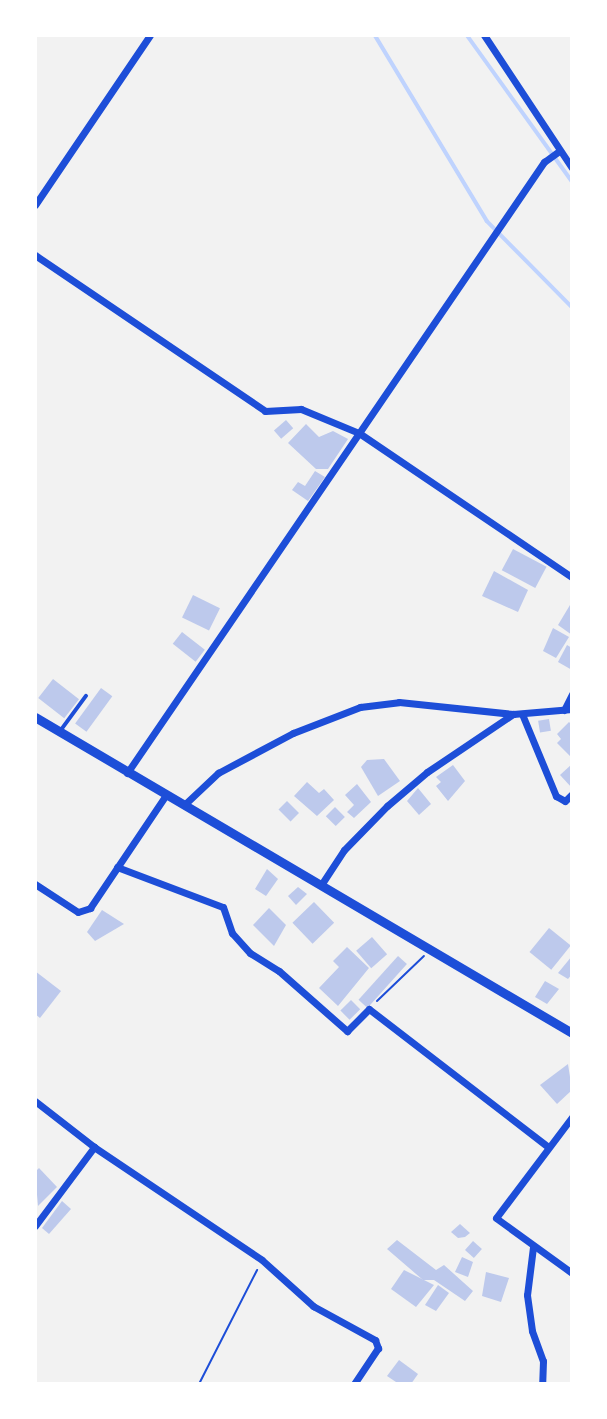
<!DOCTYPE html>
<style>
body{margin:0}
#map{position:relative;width:607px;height:1419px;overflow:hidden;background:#f2f2f2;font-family:"Source Sans 3",sans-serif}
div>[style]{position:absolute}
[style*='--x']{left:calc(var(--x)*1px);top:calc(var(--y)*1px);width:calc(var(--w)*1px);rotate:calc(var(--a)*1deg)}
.stream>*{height:3.5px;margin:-1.75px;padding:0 1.75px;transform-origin:1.75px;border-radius:1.75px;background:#bfd3fe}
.building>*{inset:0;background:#bdc9ec;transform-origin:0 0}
.path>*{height:2px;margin:-1px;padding:0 1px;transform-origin:1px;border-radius:1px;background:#1d4ed8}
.service>*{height:3.5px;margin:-1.75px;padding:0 1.75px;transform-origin:1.75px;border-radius:1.75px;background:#1d4ed8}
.minor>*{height:7px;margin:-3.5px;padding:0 3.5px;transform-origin:3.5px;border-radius:3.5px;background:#1d4ed8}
.tertiary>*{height:9px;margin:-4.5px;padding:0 4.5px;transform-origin:4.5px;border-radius:4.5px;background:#1d4ed8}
span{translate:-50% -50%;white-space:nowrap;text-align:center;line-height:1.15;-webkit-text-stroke:5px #fff;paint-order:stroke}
.frame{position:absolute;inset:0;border:37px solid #fff;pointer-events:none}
</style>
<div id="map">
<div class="stream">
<i style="--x:375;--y:35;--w:217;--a:58.9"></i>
<i style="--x:487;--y:221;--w:121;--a:45.3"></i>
<i style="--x:467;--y:35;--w:180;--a:54.3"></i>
</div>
<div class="building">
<i style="left:286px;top:420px;width:11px;height:16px;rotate:49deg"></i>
<i style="clip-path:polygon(306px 424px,319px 437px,333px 431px,348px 439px,328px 469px,316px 469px,288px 443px)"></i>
<i style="clip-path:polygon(315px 471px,325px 477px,308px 501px,292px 490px,298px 482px,305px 486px)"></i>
<i style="left:513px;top:549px;width:38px;height:24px;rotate:28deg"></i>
<i style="clip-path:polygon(494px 571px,528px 590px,518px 612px,482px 596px)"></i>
<i style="left:193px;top:595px;width:30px;height:25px;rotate:26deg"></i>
<i style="clip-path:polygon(570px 605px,572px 606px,572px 635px,558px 625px)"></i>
<i style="clip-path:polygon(553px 628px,569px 637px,556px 658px,543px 651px)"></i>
<i style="left:182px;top:632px;width:29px;height:15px;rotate:38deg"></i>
<i style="clip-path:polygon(567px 645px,572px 648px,572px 670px,558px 662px)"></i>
<i style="left:53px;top:679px;width:33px;height:24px;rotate:38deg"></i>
<i style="left:101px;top:688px;width:14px;height:44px;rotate:36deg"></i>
<i style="left:549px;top:719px;width:12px;height:11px;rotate:81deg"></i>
<i style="clip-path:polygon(569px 722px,572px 725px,572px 758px,557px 743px,561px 739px,557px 734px)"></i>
<i style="clip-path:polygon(384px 759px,400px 781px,378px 796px,361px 767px,367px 760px)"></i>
<i style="clip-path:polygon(572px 764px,572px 788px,560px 775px)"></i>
<i style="clip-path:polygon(453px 765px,465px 781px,448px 801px,436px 786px,441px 782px,436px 777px)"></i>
<i style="clip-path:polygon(307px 782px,319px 793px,324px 789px,334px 800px,317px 816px,294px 796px)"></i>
<i style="clip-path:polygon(357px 784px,371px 802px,354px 818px,347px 812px,354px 805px,345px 795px)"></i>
<i style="clip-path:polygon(418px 788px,431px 804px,419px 815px,407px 801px)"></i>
<i style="left:287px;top:801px;width:17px;height:12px;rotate:45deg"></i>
<i style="left:335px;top:807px;width:14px;height:13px;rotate:45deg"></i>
<i style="clip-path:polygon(267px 869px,278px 879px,266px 896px,255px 889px)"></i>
<i style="clip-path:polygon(298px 887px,307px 894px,296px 905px,288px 896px)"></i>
<i style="left:314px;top:902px;width:29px;height:30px;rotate:46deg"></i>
<i style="clip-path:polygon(269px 908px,286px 925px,274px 946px,253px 925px)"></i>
<i style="clip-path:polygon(102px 910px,124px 924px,95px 941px,87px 932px)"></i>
<i style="left:549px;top:928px;width:28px;height:31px;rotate:39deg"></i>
<i style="left:372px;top:937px;width:23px;height:21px;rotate:49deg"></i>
<i style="clip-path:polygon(347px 947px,369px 968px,338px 1006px,319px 988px,339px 967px,333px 961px)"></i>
<i style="left:398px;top:956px;width:12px;height:59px;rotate:42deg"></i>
<i style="clip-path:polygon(572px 956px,572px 974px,568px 979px,558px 973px)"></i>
<i style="clip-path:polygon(35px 971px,61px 991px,40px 1018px,35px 1014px)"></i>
<i style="clip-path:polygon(545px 981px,559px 989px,547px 1004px,535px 997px)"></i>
<i style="left:351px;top:1000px;width:13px;height:15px;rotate:45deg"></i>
<i style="clip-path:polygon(568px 1064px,572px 1090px,557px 1104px,540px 1085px)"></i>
<i style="clip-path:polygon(39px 1168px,57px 1187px,38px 1206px,35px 1172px)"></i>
<i style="clip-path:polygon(62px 1201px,71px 1209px,49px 1234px,42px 1228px)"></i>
<i style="clip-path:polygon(460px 1224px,470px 1233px,465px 1237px,458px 1238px,451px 1232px)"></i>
<i style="clip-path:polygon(397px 1240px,436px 1270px,444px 1265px,473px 1291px,465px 1301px,434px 1280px,423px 1280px,387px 1249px)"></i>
<i style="left:473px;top:1241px;width:12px;height:12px;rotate:42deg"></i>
<i style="clip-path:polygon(462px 1257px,473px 1262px,468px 1277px,455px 1272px)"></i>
<i style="clip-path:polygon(404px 1270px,434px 1285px,416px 1307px,391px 1289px)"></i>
<i style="clip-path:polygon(486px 1272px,509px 1278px,501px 1302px,482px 1296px)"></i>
<i style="clip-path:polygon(438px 1285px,449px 1293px,436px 1311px,425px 1305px)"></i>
<i style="clip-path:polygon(399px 1360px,418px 1374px,411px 1384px,399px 1384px,387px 1376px)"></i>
</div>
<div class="path">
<i style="--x:377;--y:1001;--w:65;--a:-43.8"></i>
<i style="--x:199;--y:1384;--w:128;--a:-63"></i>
</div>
<div class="service">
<i style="--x:61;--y:730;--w:42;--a:-53.7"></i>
</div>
<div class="minor">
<i style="--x:484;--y:35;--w:159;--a:56.5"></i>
<i style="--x:35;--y:205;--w:205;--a:-55.9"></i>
<i style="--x:35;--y:255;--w:278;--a:34.1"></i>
<i style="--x:265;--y:411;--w:36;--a:-3"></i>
<i style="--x:301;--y:409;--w:63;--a:22.5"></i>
<i style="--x:359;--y:433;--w:257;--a:34.1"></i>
<i style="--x:564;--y:710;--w:18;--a:-63"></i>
<i style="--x:522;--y:714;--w:89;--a:67.5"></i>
<i style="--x:556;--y:796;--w:10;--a:29"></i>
<i style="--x:565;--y:801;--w:10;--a:-45"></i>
<i style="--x:127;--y:773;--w:740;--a:-55.69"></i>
<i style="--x:544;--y:162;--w:19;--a:-36"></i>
<i style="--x:184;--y:805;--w:47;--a:-43.3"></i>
<i style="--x:218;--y:773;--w:85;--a:-28.1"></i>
<i style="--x:293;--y:733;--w:72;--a:-21.2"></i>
<i style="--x:360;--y:707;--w:39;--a:-7"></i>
<i style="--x:399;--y:702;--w:115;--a:6"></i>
<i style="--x:513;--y:714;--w:59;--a:-4.8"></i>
<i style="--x:117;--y:867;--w:113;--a:20.7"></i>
<i style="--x:223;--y:907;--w:28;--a:71"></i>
<i style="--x:232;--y:933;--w:27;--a:48"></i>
<i style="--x:250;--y:953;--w:34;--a:32"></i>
<i style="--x:279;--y:971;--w:91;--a:41.4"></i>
<i style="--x:347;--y:1031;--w:31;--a:-45"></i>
<i style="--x:369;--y:1009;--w:226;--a:37.6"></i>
<i style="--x:35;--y:884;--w:51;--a:33.1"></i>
<i style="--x:78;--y:912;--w:13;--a:-18"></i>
<i style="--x:90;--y:908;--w:136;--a:-56.1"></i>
<i style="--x:321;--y:885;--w:42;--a:-56.7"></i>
<i style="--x:344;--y:850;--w:62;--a:-45.7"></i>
<i style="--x:387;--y:806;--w:52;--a:-40.4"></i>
<i style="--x:427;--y:772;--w:104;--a:-34"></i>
<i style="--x:35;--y:1101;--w:75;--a:37.9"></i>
<i style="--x:94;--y:1147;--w:202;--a:33.9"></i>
<i style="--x:262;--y:1260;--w:69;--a:42"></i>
<i style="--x:313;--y:1306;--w:71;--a:28.7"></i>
<i style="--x:375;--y:1340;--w:9;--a:69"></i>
<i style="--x:378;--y:1348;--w:43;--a:123.7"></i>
<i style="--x:572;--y:1117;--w:126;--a:127"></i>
<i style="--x:496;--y:1218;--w:94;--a:35.9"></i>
<i style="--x:35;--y:1226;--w:99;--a:-53.2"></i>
<i style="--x:533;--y:1247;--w:48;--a:97.1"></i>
<i style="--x:527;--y:1295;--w:36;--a:82"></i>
<i style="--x:532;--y:1331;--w:32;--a:70"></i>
<i style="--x:543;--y:1361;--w:23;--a:92"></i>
</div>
<div class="tertiary">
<i style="--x:35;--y:717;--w:623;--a:30.47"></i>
</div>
<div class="frame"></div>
</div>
